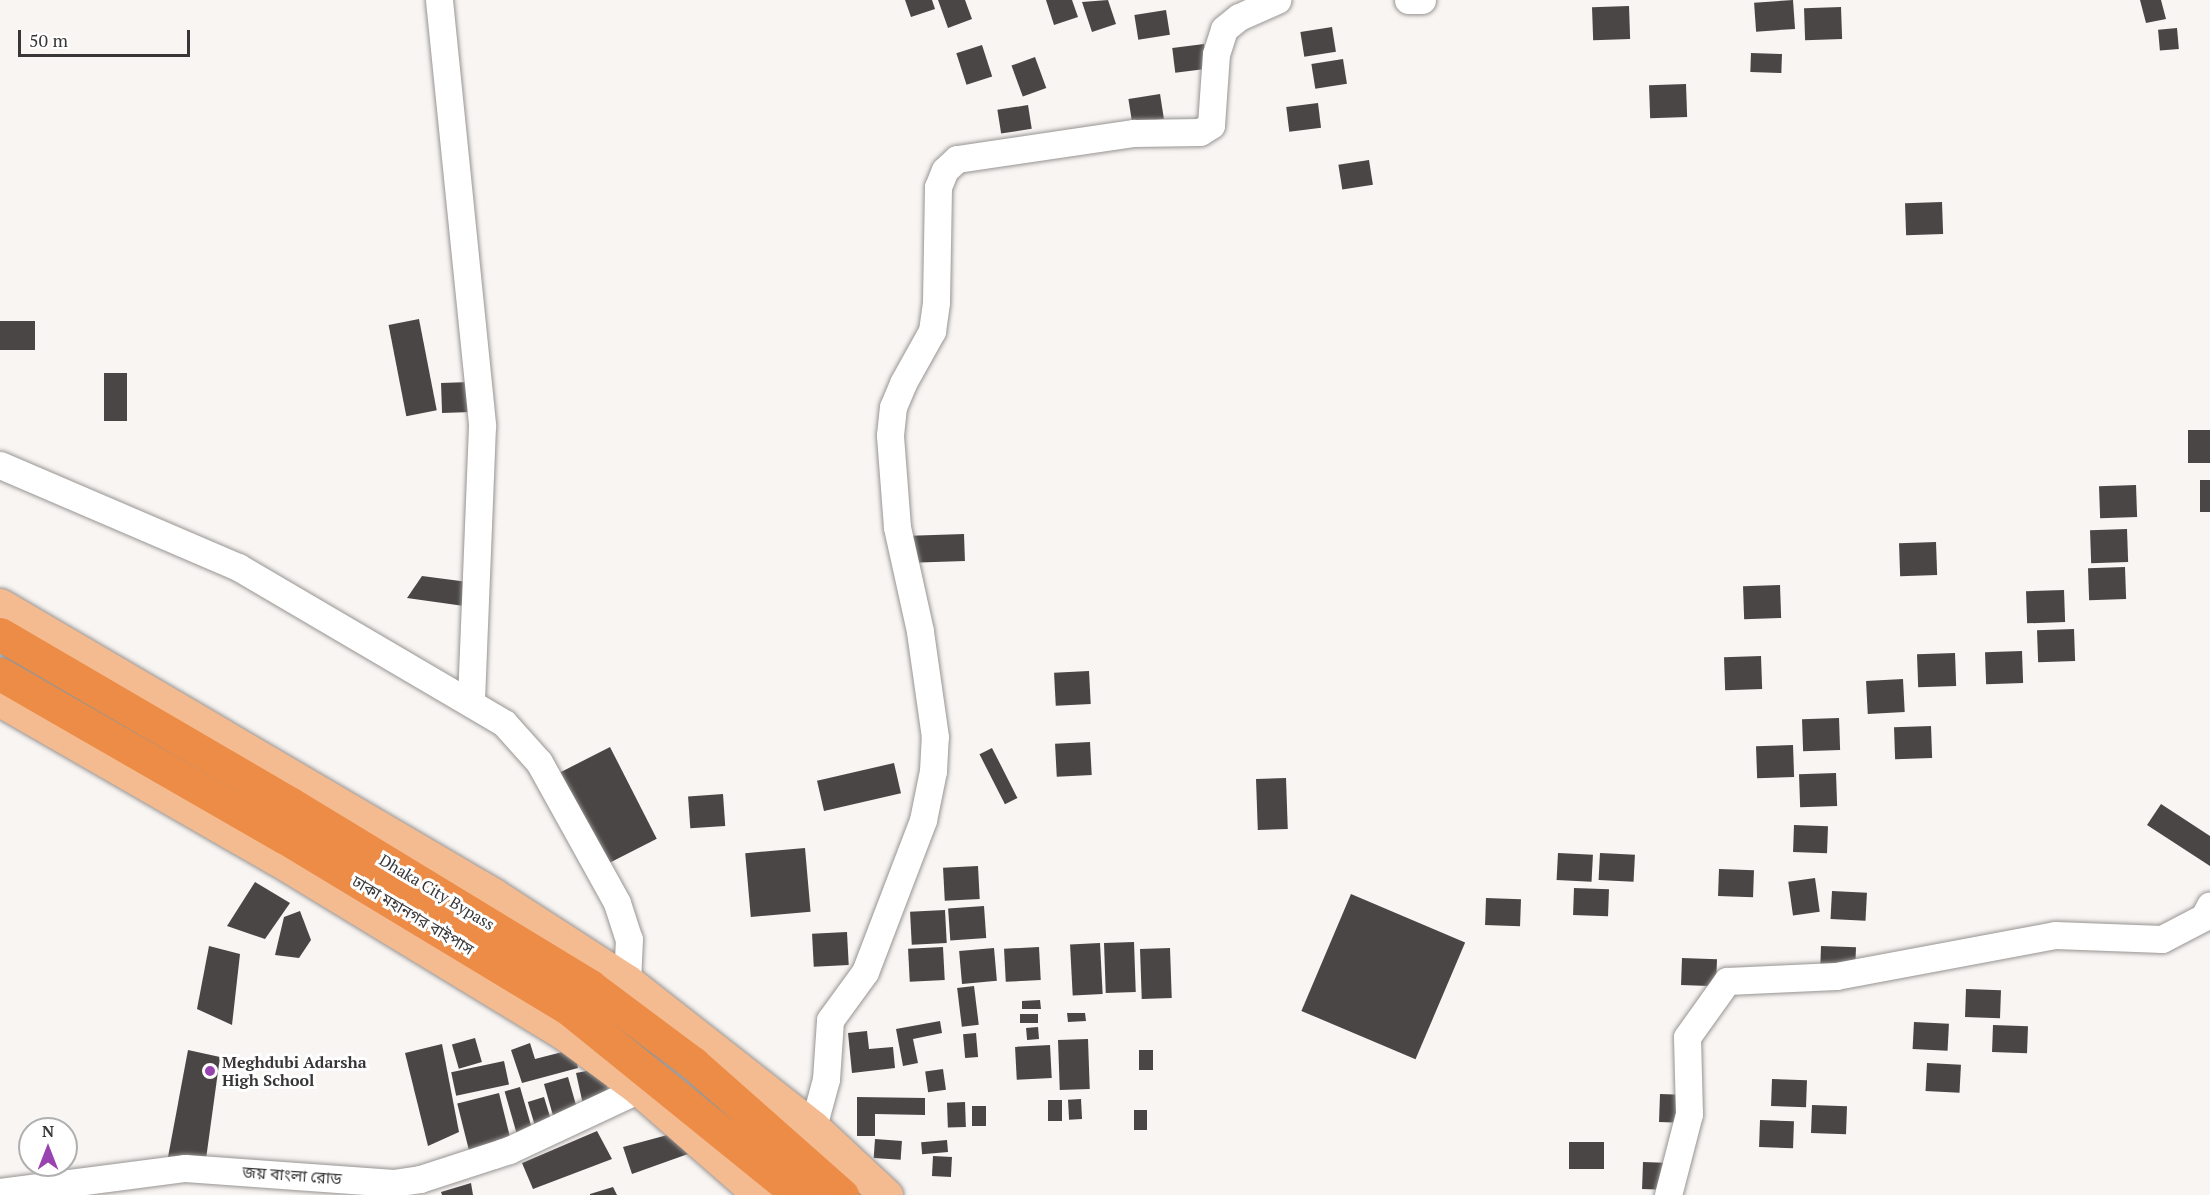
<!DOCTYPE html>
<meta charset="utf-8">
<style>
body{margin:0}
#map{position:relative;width:2210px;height:1195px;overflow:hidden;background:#f8f5f3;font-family:"PT Serif","Noto Sans Bengali",serif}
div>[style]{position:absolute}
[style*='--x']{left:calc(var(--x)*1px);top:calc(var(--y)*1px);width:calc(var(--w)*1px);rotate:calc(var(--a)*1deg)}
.building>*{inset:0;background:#494645;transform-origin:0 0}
.roads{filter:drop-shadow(0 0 2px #979492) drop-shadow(0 0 2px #979492)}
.minor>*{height:27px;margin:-13.5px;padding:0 13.5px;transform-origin:13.5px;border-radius:13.5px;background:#fff}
.major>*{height:33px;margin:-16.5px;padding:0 16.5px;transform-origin:16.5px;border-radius:16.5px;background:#f4ba90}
.highway>*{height:33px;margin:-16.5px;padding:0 16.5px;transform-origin:16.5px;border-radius:16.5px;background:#ec8c46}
.dots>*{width:16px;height:16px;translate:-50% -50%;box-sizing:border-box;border:3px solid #fff;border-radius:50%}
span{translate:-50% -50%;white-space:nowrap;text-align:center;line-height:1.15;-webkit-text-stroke:6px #fff;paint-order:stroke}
.street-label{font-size:16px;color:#383636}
.poi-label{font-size:16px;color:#383636;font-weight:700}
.left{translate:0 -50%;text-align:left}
.north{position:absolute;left:18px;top:1117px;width:60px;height:60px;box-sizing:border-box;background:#fff;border:2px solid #afafaf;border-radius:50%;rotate:0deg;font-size:16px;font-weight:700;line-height:24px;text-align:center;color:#383636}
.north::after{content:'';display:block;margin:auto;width:21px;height:27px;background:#9943b0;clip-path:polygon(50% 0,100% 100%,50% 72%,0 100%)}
.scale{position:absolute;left:18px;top:30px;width:172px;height:27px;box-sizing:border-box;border:3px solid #383636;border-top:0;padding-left:8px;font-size:18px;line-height:21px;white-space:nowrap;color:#383636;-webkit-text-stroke:4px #fff;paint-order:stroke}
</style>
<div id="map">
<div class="building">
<i style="clip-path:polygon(905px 0,932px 0,935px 9px,911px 17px)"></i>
<i style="clip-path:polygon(938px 0,965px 0,972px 19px,948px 28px)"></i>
<i style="clip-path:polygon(1046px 0,1072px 0,1078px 17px,1054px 25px)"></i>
<i style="clip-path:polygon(1108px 0,1116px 24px,1092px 32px,1082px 2px)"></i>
<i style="left:1793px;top:0;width:29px;height:39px;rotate:86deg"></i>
<i style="clip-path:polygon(2140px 0,2161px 0,2166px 19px,2146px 23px)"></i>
<i style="left:1629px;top:6px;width:33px;height:37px;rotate:88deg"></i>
<i style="left:1841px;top:7px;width:32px;height:37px;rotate:88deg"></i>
<i style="left:1166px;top:10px;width:25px;height:32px;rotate:81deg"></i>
<i style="left:1332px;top:27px;width:25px;height:32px;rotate:81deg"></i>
<i style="left:2177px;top:28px;width:21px;height:19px;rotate:85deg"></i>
<i style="left:1204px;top:44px;width:25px;height:32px;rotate:83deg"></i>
<i style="left:982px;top:45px;width:33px;height:27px;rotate:72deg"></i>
<i style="left:1751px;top:53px;width:31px;height:19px;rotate:2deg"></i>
<i style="left:1035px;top:57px;width:33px;height:25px;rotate:70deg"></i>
<i style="left:1343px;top:59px;width:25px;height:32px;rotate:81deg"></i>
<i style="left:1686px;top:84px;width:33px;height:37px;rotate:88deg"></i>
<i style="left:1160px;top:94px;width:25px;height:32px;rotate:81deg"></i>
<i style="left:1318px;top:103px;width:25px;height:32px;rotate:83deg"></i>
<i style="left:1028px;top:105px;width:24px;height:31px;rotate:81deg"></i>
<i style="left:1369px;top:160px;width:25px;height:31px;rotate:81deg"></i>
<i style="left:1942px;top:202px;width:32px;height:37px;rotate:88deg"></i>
<i style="left:419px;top:319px;width:93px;height:31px;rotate:79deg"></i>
<i style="left:35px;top:321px;width:29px;height:35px;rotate:90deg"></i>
<i style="left:104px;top:373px;width:23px;height:48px"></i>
<i style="left:470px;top:382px;width:30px;height:29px;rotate:88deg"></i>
<i style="left:2210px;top:430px;width:33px;height:22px;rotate:90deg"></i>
<i style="left:2200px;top:480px;width:10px;height:32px"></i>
<i style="left:2136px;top:485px;width:32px;height:37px;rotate:88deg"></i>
<i style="left:2127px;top:529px;width:33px;height:37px;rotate:88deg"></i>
<i style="left:964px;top:534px;width:27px;height:53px;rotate:88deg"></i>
<i style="left:1936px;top:542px;width:33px;height:37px;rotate:88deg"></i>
<i style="left:2125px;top:567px;width:32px;height:37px;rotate:88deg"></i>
<i style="clip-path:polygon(422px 576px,468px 582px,464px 606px,407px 598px)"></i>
<i style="left:1780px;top:585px;width:33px;height:37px;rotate:88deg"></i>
<i style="left:2064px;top:590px;width:32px;height:38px;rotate:88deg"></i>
<i style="left:2074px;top:629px;width:32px;height:37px;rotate:88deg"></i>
<i style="left:2022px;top:651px;width:32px;height:37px;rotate:88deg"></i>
<i style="left:1955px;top:653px;width:33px;height:38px;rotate:88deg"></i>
<i style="left:1761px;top:656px;width:33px;height:37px;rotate:88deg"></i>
<i style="left:1089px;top:671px;width:33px;height:35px;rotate:87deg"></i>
<i style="left:1903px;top:679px;width:33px;height:37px;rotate:87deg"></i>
<i style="left:1839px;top:718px;width:32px;height:37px;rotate:88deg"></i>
<i style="left:1931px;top:726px;width:32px;height:37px;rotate:88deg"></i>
<i style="left:1090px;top:742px;width:33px;height:35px;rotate:87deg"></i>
<i style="left:1793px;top:745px;width:32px;height:37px;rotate:88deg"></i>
<i style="left:610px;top:747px;width:103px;height:60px;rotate:63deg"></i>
<i style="left:992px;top:748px;width:56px;height:14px;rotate:63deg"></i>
<i style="left:894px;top:763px;width:31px;height:79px;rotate:77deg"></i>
<i style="left:1836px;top:773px;width:33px;height:37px;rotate:88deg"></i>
<i style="left:1286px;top:778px;width:51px;height:30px;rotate:88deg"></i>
<i style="left:723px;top:794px;width:32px;height:35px;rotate:86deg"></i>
<i style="clip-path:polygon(2161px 804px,2210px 836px,2210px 866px,2147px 825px)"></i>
<i style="left:1794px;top:825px;width:34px;height:27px;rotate:2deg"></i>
<i style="left:805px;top:848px;width:64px;height:60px;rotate:85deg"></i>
<i style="left:1558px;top:853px;width:35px;height:27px;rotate:3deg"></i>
<i style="left:1600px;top:853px;width:35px;height:27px;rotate:3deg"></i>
<i style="left:978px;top:866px;width:33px;height:35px;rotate:87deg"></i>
<i style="left:1719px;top:869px;width:35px;height:27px;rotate:2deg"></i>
<i style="left:1815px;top:878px;width:34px;height:27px;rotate:82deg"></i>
<i style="clip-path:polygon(255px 882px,290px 903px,265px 939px,227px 926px)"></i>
<i style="left:1574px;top:888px;width:35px;height:27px;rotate:2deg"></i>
<i style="left:1832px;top:891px;width:35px;height:28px;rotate:3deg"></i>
<i style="left:1351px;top:894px;width:124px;height:127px;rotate:23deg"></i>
<i style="left:1486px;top:898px;width:35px;height:27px;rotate:2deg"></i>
<i style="left:984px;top:906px;width:32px;height:36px;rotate:86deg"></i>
<i style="left:945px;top:910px;width:33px;height:35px;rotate:87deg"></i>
<i style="clip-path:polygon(300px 911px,311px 940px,299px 958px,275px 955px,284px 917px)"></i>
<i style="left:847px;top:932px;width:33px;height:35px;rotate:87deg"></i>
<i style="left:1134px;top:942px;width:50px;height:30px;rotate:88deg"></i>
<i style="left:1100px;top:943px;width:51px;height:30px;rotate:87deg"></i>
<i style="clip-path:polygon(209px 946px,240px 954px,232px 1025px,197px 1009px)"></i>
<i style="left:1821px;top:946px;width:35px;height:27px;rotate:2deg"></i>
<i style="left:943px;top:947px;width:33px;height:35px;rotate:87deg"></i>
<i style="left:1039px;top:947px;width:33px;height:35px;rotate:87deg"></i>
<i style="left:994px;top:948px;width:33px;height:35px;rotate:85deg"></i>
<i style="left:1170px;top:948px;width:50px;height:30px;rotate:88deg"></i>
<i style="left:1682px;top:958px;width:35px;height:27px;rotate:2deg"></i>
<i style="left:974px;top:986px;width:39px;height:17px;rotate:83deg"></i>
<i style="left:1966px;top:989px;width:35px;height:28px;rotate:2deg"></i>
<i style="clip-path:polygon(1040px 1000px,1041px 1009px,1022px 1009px,1022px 1001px)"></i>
<i style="clip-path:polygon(1067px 1013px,1085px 1013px,1086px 1021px,1068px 1022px)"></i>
<i style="left:1020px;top:1014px;width:18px;height:9px"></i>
<i style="clip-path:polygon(940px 1021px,942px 1033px,913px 1039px,918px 1063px,903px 1066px,896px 1029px)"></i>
<i style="left:1914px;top:1022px;width:35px;height:27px;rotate:3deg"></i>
<i style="left:1993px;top:1025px;width:35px;height:27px;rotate:2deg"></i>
<i style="left:1038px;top:1027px;width:12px;height:12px;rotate:85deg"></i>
<i style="clip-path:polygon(867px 1031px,869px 1049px,893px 1047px,895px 1068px,852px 1073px,848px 1033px)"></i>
<i style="left:976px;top:1033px;width:24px;height:13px;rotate:85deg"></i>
<i style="left:475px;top:1038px;width:25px;height:24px;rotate:74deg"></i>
<i style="left:1088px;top:1039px;width:50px;height:30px;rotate:88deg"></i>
<i style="clip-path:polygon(530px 1043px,535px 1059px,574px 1049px,578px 1068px,522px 1083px,511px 1050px)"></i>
<i style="clip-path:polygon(442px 1044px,459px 1132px,428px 1146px,405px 1053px)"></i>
<i style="left:1050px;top:1045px;width:33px;height:35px;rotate:87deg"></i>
<i style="clip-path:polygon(188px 1050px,220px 1057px,206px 1159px,168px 1157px)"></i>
<i style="left:1139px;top:1050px;width:14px;height:20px"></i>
<i style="left:504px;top:1061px;width:24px;height:54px;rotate:78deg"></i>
<i style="left:1927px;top:1063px;width:34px;height:28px;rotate:3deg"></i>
<i style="clip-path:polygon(602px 1068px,610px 1097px,584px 1109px,576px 1073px)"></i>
<i style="left:943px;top:1069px;width:21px;height:18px;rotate:82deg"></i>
<i style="left:568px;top:1077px;width:37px;height:25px;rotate:74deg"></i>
<i style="left:1772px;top:1079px;width:35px;height:27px;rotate:2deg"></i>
<i style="left:520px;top:1087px;width:45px;height:16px;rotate:74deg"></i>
<i style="left:499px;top:1093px;width:49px;height:43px;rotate:76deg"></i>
<i style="left:1660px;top:1094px;width:35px;height:28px;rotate:2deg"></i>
<i style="left:544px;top:1097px;width:30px;height:17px;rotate:73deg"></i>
<i style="clip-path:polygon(857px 1097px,925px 1098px,925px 1115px,875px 1114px,875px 1136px,857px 1136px)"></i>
<i style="left:1081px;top:1099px;width:20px;height:13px;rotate:87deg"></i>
<i style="left:1048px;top:1100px;width:14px;height:21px"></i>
<i style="left:965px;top:1102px;width:25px;height:18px;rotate:88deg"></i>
<i style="left:1812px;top:1105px;width:35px;height:28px;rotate:2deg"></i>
<i style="left:972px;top:1106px;width:14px;height:20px"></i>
<i style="left:1134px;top:1110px;width:13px;height:20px"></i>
<i style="left:1760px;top:1120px;width:34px;height:27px;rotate:2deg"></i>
<i style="clip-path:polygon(597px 1131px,612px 1159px,533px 1189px,522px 1163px)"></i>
<i style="clip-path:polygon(682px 1131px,688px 1154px,632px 1174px,623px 1147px)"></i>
<i style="left:875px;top:1139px;width:27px;height:19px;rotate:4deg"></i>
<i style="left:947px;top:1140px;width:12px;height:26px;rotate:85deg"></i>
<i style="left:1569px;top:1142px;width:35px;height:27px"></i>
<i style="left:933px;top:1156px;width:19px;height:20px;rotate:3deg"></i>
<i style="left:1643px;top:1162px;width:35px;height:27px;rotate:2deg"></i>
<i style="clip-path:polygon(471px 1183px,473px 1195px,442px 1195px,441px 1192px)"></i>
<i style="clip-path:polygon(613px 1187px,617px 1195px,590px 1195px,590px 1194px)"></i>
</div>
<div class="roads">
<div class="minor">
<i style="--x:439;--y:0;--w:428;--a:84.2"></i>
<i style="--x:482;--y:426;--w:277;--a:92.3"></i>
<i style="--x:1408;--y:0;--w:14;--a:0"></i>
<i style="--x:0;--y:465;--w:259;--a:23.2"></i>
<i style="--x:238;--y:567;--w:308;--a:30.4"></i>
<i style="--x:504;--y:723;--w:52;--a:48.1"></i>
<i style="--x:539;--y:762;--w:161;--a:61"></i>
<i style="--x:617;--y:903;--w:38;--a:72"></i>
<i style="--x:629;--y:939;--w:42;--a:92.7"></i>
<i style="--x:813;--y:1127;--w:50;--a:-74.8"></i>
<i style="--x:826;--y:1079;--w:59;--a:-86.1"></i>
<i style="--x:830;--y:1020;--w:59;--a:-53.9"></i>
<i style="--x:865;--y:972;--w:163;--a:-69.1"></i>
<i style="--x:923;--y:820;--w:50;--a:-78.5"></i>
<i style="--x:933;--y:771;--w:34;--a:-87"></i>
<i style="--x:935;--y:737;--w:107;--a:-98.1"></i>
<i style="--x:920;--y:631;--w:107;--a:-102.5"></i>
<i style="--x:897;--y:527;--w:92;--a:-94.4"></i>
<i style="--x:890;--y:435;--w:28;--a:-84"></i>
<i style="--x:893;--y:407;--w:26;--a:-67"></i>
<i style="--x:903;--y:383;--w:60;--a:-60.9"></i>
<i style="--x:932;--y:331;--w:29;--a:-82"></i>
<i style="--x:936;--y:302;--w:115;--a:-89"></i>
<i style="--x:938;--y:187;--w:18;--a:-68"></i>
<i style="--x:945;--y:170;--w:16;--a:-43"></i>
<i style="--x:957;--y:159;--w:179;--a:-8.4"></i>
<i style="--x:1134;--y:133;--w:66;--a:-0.9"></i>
<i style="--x:1200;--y:132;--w:13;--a:-32"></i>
<i style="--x:1211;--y:125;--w:71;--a:-86"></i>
<i style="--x:1216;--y:54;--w:26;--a:-72"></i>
<i style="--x:1224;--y:29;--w:19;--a:-39"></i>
<i style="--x:1239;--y:17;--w:42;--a:-24.1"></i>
<i style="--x:0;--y:1192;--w:187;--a:-7.4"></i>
<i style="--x:185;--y:1168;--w:209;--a:4.1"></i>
<i style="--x:393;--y:1183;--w:27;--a:-8"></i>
<i style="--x:420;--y:1179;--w:94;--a:-18"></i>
<i style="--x:509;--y:1150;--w:144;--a:-25.1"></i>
<i style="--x:1668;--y:1195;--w:84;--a:-75.5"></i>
<i style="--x:1689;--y:1114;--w:77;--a:-91.5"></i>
<i style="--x:1687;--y:1037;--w:69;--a:-54.5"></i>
<i style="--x:1727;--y:981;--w:109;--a:-2.6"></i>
<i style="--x:1836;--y:976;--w:223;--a:-10.6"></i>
<i style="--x:2055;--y:935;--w:107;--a:2.1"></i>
<i style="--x:2162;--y:939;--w:47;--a:-27.6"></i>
<i style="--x:2204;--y:917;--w:13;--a:-63"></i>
</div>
<div class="major">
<i style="--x:0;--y:605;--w:573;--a:30.41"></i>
<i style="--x:494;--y:895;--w:158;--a:32.9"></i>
<i style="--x:627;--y:981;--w:236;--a:38.1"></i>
<i style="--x:813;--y:1127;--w:100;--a:43"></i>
<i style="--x:0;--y:700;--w:319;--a:29.9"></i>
<i style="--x:277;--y:859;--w:333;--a:31.3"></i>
<i style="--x:562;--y:1032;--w:96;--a:36.5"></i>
<i style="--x:639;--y:1089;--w:161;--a:41.2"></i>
</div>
<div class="highway">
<i style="--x:0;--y:634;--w:337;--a:30.3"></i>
<i style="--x:291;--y:804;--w:350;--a:31.3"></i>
<i style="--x:590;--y:986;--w:129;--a:36.8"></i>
<i style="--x:693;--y:1063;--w:199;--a:41.5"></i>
<i style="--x:0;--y:674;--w:327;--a:29.9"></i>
<i style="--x:284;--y:837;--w:333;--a:31.1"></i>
<i style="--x:569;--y:1009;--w:296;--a:39"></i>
</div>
</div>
<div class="dots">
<i style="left:210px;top:1071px;background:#9943b0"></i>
</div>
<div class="street-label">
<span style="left:437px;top:892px;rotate:31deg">Dhaka City Bypass</span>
<span style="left:413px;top:915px;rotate:31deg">ঢাকা মহানগর বাইপাস</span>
<span style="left:292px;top:1175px;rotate:4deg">জয় বাংলা রোড</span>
</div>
<div class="poi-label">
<span class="left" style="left:222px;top:1071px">Meghdubi Adarsha<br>High School</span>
</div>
<div class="north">N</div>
<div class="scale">50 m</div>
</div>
